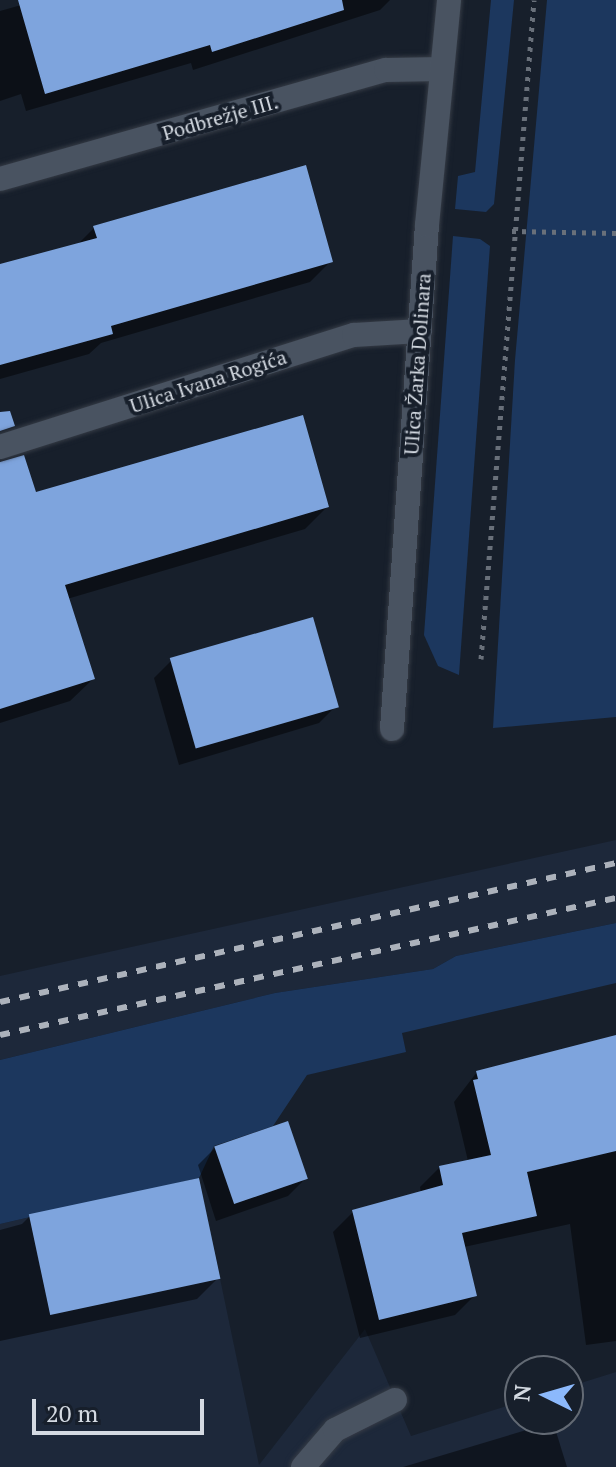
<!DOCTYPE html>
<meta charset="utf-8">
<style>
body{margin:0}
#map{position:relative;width:616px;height:1467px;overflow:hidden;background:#171f2b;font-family:"PT Serif",serif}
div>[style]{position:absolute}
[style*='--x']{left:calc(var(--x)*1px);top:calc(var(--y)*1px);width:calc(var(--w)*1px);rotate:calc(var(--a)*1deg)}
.built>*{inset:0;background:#1d283a}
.green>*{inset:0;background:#1c375e}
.shadow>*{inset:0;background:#0007}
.building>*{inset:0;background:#7ea4dd;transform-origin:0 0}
.path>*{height:5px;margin-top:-2.5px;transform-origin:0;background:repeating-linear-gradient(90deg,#69707a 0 4px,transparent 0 10px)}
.roads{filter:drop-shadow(0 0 2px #353b45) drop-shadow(0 0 2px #353b45)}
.street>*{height:24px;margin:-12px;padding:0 12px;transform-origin:12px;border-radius:12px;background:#495361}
.rail>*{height:6px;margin-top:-3px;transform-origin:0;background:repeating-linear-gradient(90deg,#acb2bb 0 10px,transparent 0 20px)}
span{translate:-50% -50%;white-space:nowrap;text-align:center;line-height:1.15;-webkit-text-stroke:8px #171f2b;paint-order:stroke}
.street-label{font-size:20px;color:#d4dae2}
.north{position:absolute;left:504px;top:1355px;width:80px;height:80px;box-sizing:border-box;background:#171f2b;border:2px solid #636a74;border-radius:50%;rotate:275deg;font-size:22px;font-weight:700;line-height:32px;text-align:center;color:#d4dae2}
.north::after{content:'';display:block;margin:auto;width:28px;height:36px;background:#8cb9fc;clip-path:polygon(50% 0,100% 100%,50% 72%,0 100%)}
.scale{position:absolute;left:32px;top:1399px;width:172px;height:36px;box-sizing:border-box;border:4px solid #d4dae2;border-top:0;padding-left:10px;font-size:24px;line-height:28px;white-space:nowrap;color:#d4dae2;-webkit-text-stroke:6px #171f2b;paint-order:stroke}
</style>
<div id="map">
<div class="built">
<i style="clip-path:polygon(616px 840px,616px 923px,456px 956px,433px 969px,275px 993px,0 1060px,0 976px)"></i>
<i style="clip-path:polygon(199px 1178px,259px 1465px,365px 1329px,411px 1436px,520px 1402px,520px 1419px,568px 1419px,568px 1387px,616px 1372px,616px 1467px,0 1467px,0 1224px)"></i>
</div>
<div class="green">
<i style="clip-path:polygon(491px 0,514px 0,494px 204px,486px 212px,455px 209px,458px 176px,475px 172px)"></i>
<i style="clip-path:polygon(547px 0,616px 0,616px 717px,493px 728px,515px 360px)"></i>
<i style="clip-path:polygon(453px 236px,480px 239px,490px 246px,459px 675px,438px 666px,424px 635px)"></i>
<i style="clip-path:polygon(616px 923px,616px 983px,402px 1033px,406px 1052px,307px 1075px,273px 1126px,214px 1146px,199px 1178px,0 1224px,0 1060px,275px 993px,433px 969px,456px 956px)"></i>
</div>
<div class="shadow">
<i style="clip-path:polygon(39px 0,390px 0,380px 10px,193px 70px,191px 63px,26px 111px,21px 94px,0 101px,0 11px)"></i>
<i style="clip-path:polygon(94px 228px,331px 261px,310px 282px,101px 343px,89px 354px,0 379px,0 266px,77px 245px)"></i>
<i style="clip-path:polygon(0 493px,35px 495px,327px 507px,305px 529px,67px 599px,93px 679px,70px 701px,0 723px)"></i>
<i style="clip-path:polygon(171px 661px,336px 706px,319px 723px,179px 765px,154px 678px)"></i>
<i style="clip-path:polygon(616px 1041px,616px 1341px,586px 1345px,570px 1224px,464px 1247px,475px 1295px,455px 1315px,360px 1338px,333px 1232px,353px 1212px,421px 1193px,420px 1187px,440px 1167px,468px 1161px,454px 1102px,477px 1072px)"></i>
<i style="clip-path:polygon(287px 1124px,306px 1178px,288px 1196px,216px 1221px,198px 1165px,215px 1148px)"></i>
<i style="clip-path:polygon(30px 1216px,218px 1278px,197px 1299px,0 1341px,0 1230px,22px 1224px)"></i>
<i style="clip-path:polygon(553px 1422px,567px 1467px,403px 1467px)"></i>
</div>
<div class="building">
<i style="clip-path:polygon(18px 0,342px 0,344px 10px,212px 52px,210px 45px,45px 94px)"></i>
<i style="clip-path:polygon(306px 165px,333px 262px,111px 326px,113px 334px,0 365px,0 264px,97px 238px,93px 226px)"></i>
<i style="clip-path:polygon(10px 411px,15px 426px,0 431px,0 412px)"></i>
<i style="clip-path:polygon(303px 415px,329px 507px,65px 585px,95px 679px,0 709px,0 462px,24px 455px,36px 492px)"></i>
<i style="left:313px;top:617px;width:94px;height:149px;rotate:74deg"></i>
<i style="clip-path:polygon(616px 1035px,616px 1151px,527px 1172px,537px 1216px,462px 1233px,477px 1296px,379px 1320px,352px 1210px,443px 1185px,439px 1166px,491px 1155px,473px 1080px,478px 1079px,476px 1071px)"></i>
<i style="left:288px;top:1121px;width:61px;height:78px;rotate:71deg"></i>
<i style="left:199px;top:1178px;width:103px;height:174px;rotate:78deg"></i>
</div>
<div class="path">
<i style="--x:512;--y:231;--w:104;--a:1.1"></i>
<i style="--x:481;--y:659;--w:661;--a:-85.4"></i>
</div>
<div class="roads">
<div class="street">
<i style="--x:0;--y:179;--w:401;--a:-15.8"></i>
<i style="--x:386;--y:70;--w:56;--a:-1"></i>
<i style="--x:0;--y:447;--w:371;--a:-17.6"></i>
<i style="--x:354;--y:335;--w:66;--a:-3.5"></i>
<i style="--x:392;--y:729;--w:505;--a:-86.03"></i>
<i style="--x:427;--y:225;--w:226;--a:-84.4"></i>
<i style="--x:303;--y:1467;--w:49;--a:-49.1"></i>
<i style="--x:335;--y:1430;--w:67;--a:-26.6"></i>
</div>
</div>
<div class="rail">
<i style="--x:0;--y:1002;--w:631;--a:-12.72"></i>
<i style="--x:0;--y:1035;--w:631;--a:-12.54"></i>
</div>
<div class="street-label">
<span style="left:220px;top:117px;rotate:-16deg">Podbrežje III.</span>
<span style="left:417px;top:364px;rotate:-86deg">Ulica Žarka Dolinara</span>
<span style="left:208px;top:381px;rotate:-18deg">Ulica Ivana Rogića</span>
</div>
<div class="north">N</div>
<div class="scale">20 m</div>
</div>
